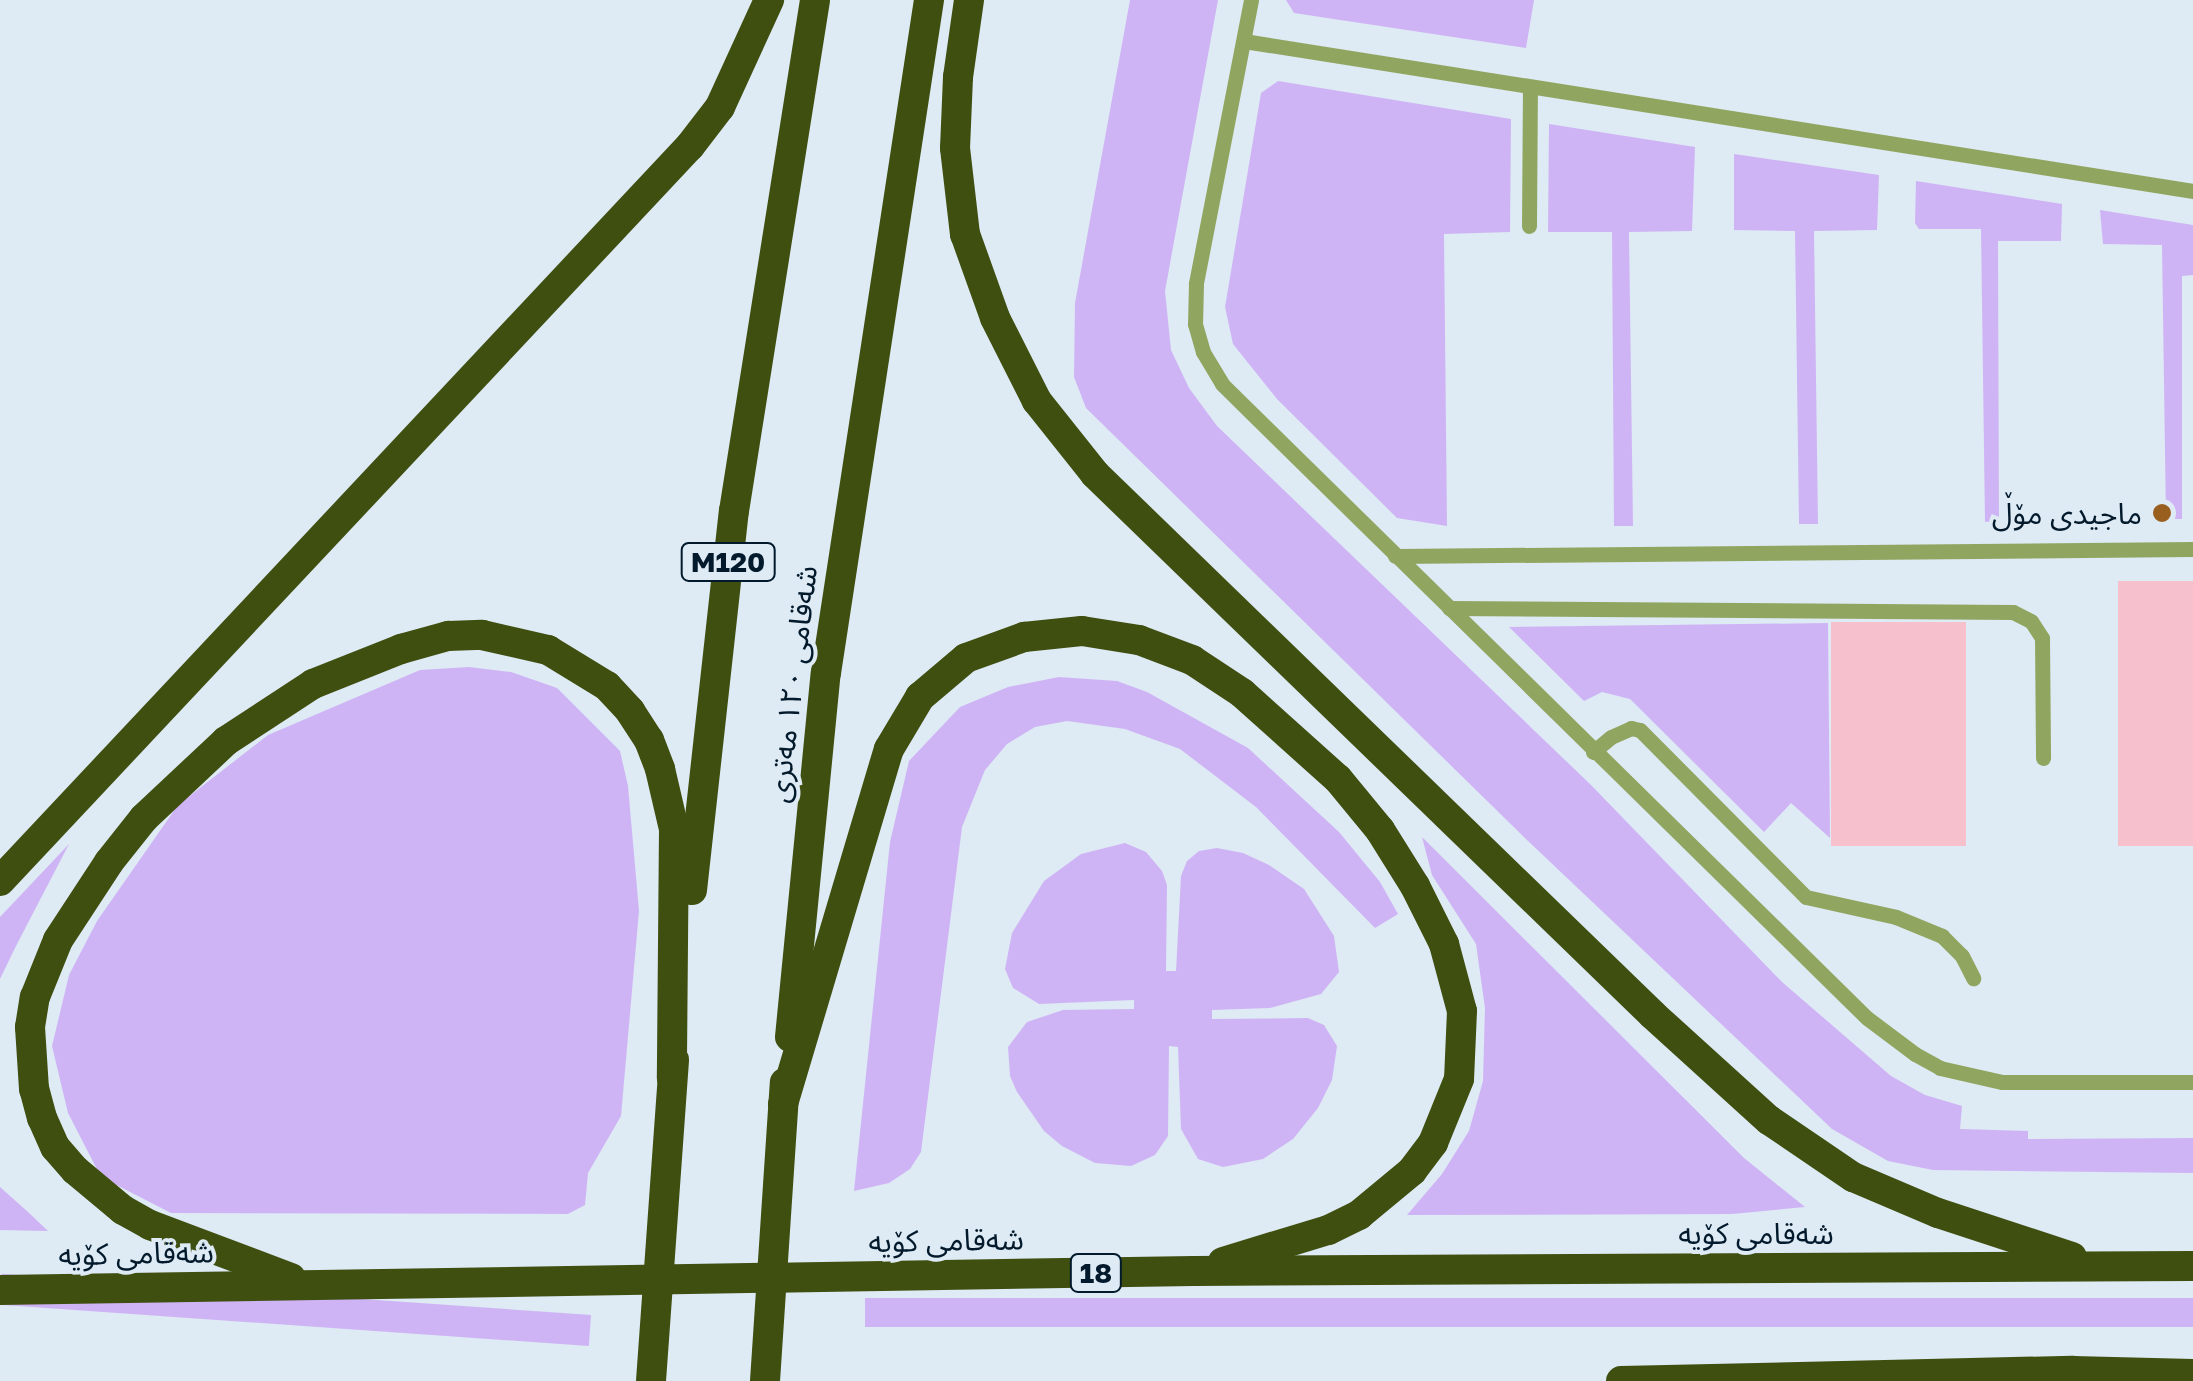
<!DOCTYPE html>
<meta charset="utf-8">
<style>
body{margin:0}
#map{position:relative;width:2193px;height:1381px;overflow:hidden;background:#deeaf4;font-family:"Golos Text","Noto Sans Arabic",sans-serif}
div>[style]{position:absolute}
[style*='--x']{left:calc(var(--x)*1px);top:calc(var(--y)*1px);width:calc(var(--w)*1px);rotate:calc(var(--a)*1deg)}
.green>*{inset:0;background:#cfb4f5;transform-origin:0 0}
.building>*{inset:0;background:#f6c0cc;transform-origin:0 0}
.lane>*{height:15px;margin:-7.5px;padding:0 7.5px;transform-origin:7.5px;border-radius:7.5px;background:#90a660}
.highway>*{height:30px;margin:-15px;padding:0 15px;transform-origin:15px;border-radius:15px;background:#3f4f10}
.dots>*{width:28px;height:28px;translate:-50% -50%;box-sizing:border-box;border:5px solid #deeaf4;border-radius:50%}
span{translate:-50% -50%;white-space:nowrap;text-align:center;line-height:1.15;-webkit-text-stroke:8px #deeaf4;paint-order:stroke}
.shield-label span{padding:2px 8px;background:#deeaf4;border:2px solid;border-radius:8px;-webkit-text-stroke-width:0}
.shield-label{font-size:28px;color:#021a2c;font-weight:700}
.poi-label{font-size:30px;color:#021a2c}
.right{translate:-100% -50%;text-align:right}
.street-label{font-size:30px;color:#021a2c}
</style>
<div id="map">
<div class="green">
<i style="clip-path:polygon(1130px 0,1218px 0,1165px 291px,1171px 350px,1189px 388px,1217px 426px,1591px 785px,1782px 982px,1891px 1076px,1925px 1095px,1962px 1106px,1960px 1129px,2028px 1131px,2028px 1139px,2193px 1138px,2193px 1173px,1933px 1170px,1888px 1161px,1832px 1129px,1527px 840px,1086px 408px,1074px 377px,1075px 303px)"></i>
<i style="clip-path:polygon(1286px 0,1534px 0,1526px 48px,1294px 13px)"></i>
<i style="clip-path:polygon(1278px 81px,1511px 119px,1510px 232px,1444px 234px,1447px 526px,1397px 518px,1277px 399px,1233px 344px,1225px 307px,1261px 93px)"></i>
<i style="clip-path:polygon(1549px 124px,1695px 147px,1692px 231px,1629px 232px,1633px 526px,1614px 526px,1612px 232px,1548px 232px)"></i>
<i style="clip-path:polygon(1734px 154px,1879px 175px,1877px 230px,1814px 231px,1818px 524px,1799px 524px,1795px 231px,1734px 230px)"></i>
<i style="clip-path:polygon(1916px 181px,2062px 204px,2061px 241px,1998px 241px,1999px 521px,1985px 522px,1981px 229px,1919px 229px,1915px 223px)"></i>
<i style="clip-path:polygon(2100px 210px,2193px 225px,2193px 275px,2182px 276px,2182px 519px,2166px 519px,2162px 245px,2103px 244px)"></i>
<i style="clip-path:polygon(1828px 623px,1830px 838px,1791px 803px,1764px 832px,1630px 699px,1602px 692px,1584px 701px,1509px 627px)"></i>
<i style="clip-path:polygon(469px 667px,511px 672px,557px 688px,620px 751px,628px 786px,639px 911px,621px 1116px,588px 1173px,585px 1205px,568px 1214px,171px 1213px,101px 1177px,68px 1113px,52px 1046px,69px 975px,97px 921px,178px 805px,268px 735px,420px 670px)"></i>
<i style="clip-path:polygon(1059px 677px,1117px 681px,1147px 692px,1248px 748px,1339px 832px,1380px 882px,1398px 914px,1375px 928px,1256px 807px,1180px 749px,1125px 729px,1067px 721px,1035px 727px,1007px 744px,985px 770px,962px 827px,921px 1152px,910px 1169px,889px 1183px,854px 1191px,890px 842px,909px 761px,960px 707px,1008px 687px)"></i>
<i style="clip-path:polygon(1422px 837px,1744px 1158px,1805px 1207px,1732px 1214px,1407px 1215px,1442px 1174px,1469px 1131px,1483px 1081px,1485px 1008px,1476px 944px,1432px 875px)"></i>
<i style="clip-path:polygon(1125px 843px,1146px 852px,1162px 871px,1167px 885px,1166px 971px,1176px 971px,1181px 876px,1187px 861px,1199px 851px,1217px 848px,1243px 853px,1269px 865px,1304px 889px,1334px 936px,1339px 972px,1321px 994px,1270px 1008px,1212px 1010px,1212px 1019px,1308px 1018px,1324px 1025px,1337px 1046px,1332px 1080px,1318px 1108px,1293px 1139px,1263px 1159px,1223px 1167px,1198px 1159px,1181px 1129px,1178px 1047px,1169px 1046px,1168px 1136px,1155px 1155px,1131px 1166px,1095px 1163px,1062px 1146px,1044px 1131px,1017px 1092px,1010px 1076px,1008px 1047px,1027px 1022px,1063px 1010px,1134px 1009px,1134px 1000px,1039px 1004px,1013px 988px,1005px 969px,1012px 933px,1044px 881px,1081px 854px)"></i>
<i style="clip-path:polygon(69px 844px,16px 946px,0 979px,0 917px)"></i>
<i style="clip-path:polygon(0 1187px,28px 1212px,48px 1231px,0 1230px)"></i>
<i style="left:2193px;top:1298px;width:29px;height:1328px;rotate:90deg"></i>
<i style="left:591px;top:1315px;width:31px;height:591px;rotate:94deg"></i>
</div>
<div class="building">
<i style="left:2118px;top:581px;width:75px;height:265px"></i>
<i style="left:1831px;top:622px;width:135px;height:224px"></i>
</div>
<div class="lane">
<i style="--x:1251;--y:0;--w:289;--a:101"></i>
<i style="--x:1196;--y:284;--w:40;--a:91.4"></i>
<i style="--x:1195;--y:324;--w:29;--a:74"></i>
<i style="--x:1203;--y:352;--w:37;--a:59"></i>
<i style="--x:1222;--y:384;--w:904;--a:44.51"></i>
<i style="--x:1867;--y:1018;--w:60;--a:36.9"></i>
<i style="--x:1915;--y:1054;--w:29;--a:29"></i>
<i style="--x:1940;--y:1068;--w:64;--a:12.7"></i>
<i style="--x:2002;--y:1082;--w:191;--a:0"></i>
<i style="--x:1244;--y:41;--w:961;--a:8.98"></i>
<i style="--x:1529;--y:226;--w:139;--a:-89.6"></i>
<i style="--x:1395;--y:556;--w:798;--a:-0.5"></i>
<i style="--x:1449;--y:608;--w:564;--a:0.41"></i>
<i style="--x:2013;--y:612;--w:20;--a:27"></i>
<i style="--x:2031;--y:621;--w:20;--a:57"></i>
<i style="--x:2042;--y:638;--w:120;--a:89.5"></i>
<i style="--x:1593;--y:752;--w:23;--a:-40"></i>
<i style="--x:1611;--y:737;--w:22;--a:-24"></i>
<i style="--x:1631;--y:728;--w:9;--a:13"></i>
<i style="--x:1640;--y:730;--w:235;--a:45.2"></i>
<i style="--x:1806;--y:897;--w:92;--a:12.5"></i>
<i style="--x:1896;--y:917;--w:50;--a:22.4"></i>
<i style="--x:1942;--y:936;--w:28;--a:45"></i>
<i style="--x:1962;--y:956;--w:25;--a:63"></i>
</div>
<div class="highway">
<i style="--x:969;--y:0;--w:78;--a:98.1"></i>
<i style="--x:958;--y:77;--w:71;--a:92.4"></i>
<i style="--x:955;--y:148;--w:87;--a:83.4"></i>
<i style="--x:965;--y:234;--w:89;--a:70.3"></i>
<i style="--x:995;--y:318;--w:93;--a:63.2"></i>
<i style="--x:1037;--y:401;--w:93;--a:51.5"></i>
<i style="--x:1095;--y:474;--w:777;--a:44.11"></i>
<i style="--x:1653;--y:1015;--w:156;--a:42.2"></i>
<i style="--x:1769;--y:1120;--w:102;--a:34.2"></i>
<i style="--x:1853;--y:1177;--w:92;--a:23"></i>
<i style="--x:1938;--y:1213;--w:141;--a:18.2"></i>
<i style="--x:0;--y:881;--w:1008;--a:-46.81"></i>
<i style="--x:690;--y:146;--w:49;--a:-52.4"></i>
<i style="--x:720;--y:107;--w:118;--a:-65.4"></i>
<i style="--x:692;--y:890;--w:381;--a:-83.7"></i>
<i style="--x:734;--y:511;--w:517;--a:-80.99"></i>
<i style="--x:790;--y:1037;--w:366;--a:-84.4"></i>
<i style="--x:826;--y:673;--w:681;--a:-81.3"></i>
<i style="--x:783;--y:1104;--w:370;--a:-73.4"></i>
<i style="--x:889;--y:749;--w:61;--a:-59.2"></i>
<i style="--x:920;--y:697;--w:60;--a:-40.3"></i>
<i style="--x:966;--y:658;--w:62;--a:-19.9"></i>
<i style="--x:1024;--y:637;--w:58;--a:-5.9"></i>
<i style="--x:1082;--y:631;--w:58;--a:9"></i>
<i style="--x:1139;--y:640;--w:57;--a:20.7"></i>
<i style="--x:1192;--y:660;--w:60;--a:33.4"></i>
<i style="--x:1242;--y:693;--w:129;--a:41.9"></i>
<i style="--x:1338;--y:779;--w:66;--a:50.5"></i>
<i style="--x:1380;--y:830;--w:66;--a:58"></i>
<i style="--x:1415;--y:886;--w:65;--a:63.4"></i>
<i style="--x:1444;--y:944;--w:69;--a:75"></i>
<i style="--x:1462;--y:1011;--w:68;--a:92.5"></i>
<i style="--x:1459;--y:1079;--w:69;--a:112.1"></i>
<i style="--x:1433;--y:1143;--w:35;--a:127"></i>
<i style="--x:1412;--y:1171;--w:69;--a:140.3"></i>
<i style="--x:1359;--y:1215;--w:34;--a:154"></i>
<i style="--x:1328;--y:1230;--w:110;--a:163.1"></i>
<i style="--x:291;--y:1278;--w:151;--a:-159.4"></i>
<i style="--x:150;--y:1225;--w:31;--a:-151"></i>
<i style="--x:123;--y:1210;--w:62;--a:-140.2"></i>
<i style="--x:75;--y:1170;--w:30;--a:-131"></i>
<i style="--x:55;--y:1147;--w:32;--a:-114"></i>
<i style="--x:42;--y:1118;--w:30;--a:-105"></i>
<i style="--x:34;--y:1089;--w:62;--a:-93.7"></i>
<i style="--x:30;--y:1027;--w:30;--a:-81"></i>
<i style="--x:35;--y:997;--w:61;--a:-68"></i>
<i style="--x:58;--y:940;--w:93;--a:-56.8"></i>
<i style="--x:109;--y:862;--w:56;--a:-51.5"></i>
<i style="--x:144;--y:818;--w:112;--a:-43.2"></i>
<i style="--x:226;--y:741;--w:104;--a:-33.2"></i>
<i style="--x:313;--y:684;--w:95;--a:-21.7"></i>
<i style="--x:401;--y:649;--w:49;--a:-15.5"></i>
<i style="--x:448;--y:636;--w:34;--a:-2"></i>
<i style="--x:482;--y:635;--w:68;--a:12.8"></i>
<i style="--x:548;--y:650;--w:69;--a:31.4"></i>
<i style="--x:607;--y:686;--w:34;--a:47"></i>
<i style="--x:630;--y:711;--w:35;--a:57"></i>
<i style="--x:649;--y:740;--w:31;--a:69"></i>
<i style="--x:660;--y:769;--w:62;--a:76.9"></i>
<i style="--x:674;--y:829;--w:249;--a:90.5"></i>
<i style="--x:0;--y:1290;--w:1194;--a:-0.91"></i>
<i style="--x:1194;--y:1271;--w:999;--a:-0.29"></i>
<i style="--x:651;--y:1381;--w:322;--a:-85.9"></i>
<i style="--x:765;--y:1381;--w:299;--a:-86.2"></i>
<i style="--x:1621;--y:1381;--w:452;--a:-1.3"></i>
<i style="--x:2073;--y:1371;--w:120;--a:1.4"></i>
</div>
<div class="dots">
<i style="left:2162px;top:513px;background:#995f1f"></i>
</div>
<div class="shield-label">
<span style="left:728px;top:562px">M120</span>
<span style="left:1096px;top:1273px">18</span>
</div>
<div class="poi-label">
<span class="right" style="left:2142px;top:513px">ماجیدی مۆڵ</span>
</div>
<div class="street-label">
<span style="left:792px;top:684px;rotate:-83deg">شەقامی ١٢٠ مەتری</span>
<span style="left:1756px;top:1233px">شەقامی کۆیە</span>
<span style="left:946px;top:1240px;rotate:-1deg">شەقامی کۆیە</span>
<span style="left:136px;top:1253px;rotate:-1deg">شەقامی کۆیە</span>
</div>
</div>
